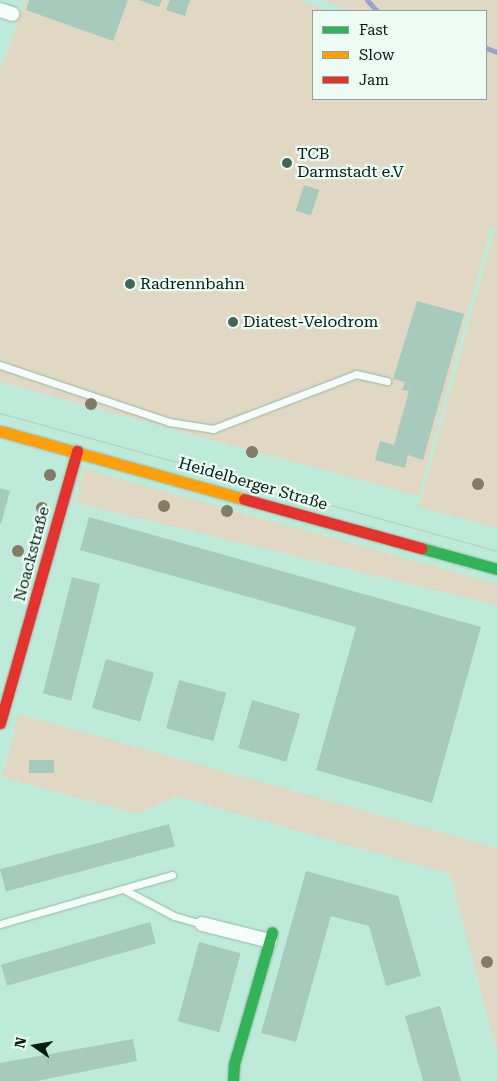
<!DOCTYPE html>
<meta charset="utf-8">
<style>
body{margin:0}
#map{position:relative;width:497px;height:1081px;overflow:hidden;background:#beebd9;font-family:"Roboto Serif",serif}
div>[style]{position:absolute}
[style*='--x']{left:calc(var(--x)*1px);top:calc(var(--y)*1px);width:calc(var(--w)*1px);rotate:calc(var(--a)*1deg)}
.green>*{inset:0;background:#e0d8c2}
.stream>*{height:5px;margin:-2.5px;padding:0 2.5px;transform-origin:2.5px;border-radius:2.5px;background:#9aa2cf}
.building>*{inset:0;background:#a6cbbc;transform-origin:0 0}
.roads{filter:drop-shadow(0 0 1px #94b8ab) drop-shadow(0 0 1px #94b8ab)}
.lane>*{height:7px;margin:-3.5px;padding:0 3.5px;transform-origin:3.5px;border-radius:3.5px;background:#f5fcf9}
.street>*{height:14px;margin:-7px;padding:0 7px;transform-origin:7px;border-radius:7px;background:#f5fcf9}
.fast>*{height:11px;margin:-5.5px;padding:0 5.5px;transform-origin:5.5px;border-radius:5.5px;background:#30b455}
.slow>*{height:11px;margin:-5.5px;padding:0 5.5px;transform-origin:5.5px;border-radius:5.5px;background:#ff9f0a}
.jam>*{height:11px;margin:-5.5px;padding:0 5.5px;transform-origin:5.5px;border-radius:5.5px;background:#e5322d}
.tram>*{height:1px;margin:-0.5px;padding:0 0.5px;transform-origin:0.5px;border-radius:0.5px;background:#bbc9c4}
.trees>*{width:12px;height:12px;margin:-6px;border-radius:50%;background:#837c64}
.dots>*{width:14px;height:14px;translate:-50% -50%;box-sizing:border-box;border:2px solid #ecfcf5;border-radius:50%}
span{translate:-50% -50%;white-space:nowrap;text-align:center;line-height:1.15;-webkit-text-stroke:4.5px #ecfcf5;paint-order:stroke}
.poi-label{font-size:16px;color:#031d14}
.left{translate:0 -50%;text-align:left}
.street-label{font-size:16px;color:#031d14}
.legend{position:absolute;left:312px;top:10px;width:175px;height:90px;box-sizing:border-box;background:#ecfcf5;border:1px solid #8fa39b;margin:0;padding:6px 9px;list-style:none;font-size:15px;color:#031d14}
.legend li{display:flex;align-items:center;gap:10px;height:25px}
.legend b{width:25px;border:1px solid #8fa39b}
.north{position:absolute;left:10px;top:1021px;width:50px;height:50px;-webkit-text-stroke:4px #ecfcf5;paint-order:stroke;rotate:283deg;font-size:14px;font-weight:700;line-height:20px;text-align:center;color:#031d14}
.north::after{content:'';display:block;margin:auto;width:18px;height:22px;background:#031d14;clip-path:polygon(50% 0,100% 100%,50% 72%,0 100%)}
</style>
<div id="map">
<div class="green">
<i style="clip-path:polygon(25px 0,300px 0,329px 11px,313px 11px,313px 99px,486px 99px,486px 11px,350px 11px,322px 0,497px 0,497px 231px,477px 226px,490px 230px,419px 496px,0 382px,0 71px)"></i>
<i style="clip-path:polygon(494px 232px,497px 233px,497px 528px,419px 507px)"></i>
<i style="clip-path:polygon(84px 469px,497px 584px,497px 605px,76px 503px)"></i>
<i style="clip-path:polygon(19px 714px,497px 848px,497px 1053px,450px 874px,176px 796px,138px 814px,2px 777px)"></i>
</div>
<div class="stream">
<i style="--x:367;--y:0;--w:15;--a:48"></i>
<i style="--x:486;--y:48;--w:12;--a:20"></i>
</div>
<div class="building">
<i style="clip-path:polygon(29px 0,128px 0,113px 41px,26px 10px)"></i>
<i style="clip-path:polygon(139px 0,162px 0,159px 7px)"></i>
<i style="clip-path:polygon(170px 0,190px 0,185px 16px,166px 10px)"></i>
<i style="left:304px;top:185px;width:16px;height:27px;rotate:18deg"></i>
<i style="clip-path:polygon(417px 301px,464px 314px,423px 460px,408px 455px,405px 468px,375px 460px,380px 441px,394px 445px,409px 391px,402px 390px,405px 382px,393px 379px)"></i>
<i style="clip-path:polygon(0 488px,10px 491px,1px 524px,0 523px)"></i>
<i style="clip-path:polygon(89px 517px,481px 627px,432px 803px,316px 770px,356px 627px,80px 550px)"></i>
<i style="left:72px;top:577px;width:29px;height:120px;rotate:14deg"></i>
<i style="left:106px;top:659px;width:50px;height:51px;rotate:16deg"></i>
<i style="left:179px;top:680px;width:49px;height:50px;rotate:15deg"></i>
<i style="left:252px;top:700px;width:50px;height:50px;rotate:16deg"></i>
<i style="left:54px;top:760px;width:13px;height:25px;rotate:90deg"></i>
<i style="left:169px;top:824px;width:23px;height:175px;rotate:75deg"></i>
<i style="clip-path:polygon(306px 871px,398px 896px,421px 976px,386px 986px,369px 926px,331px 916px,296px 1042px,261px 1033px)"></i>
<i style="left:150px;top:922px;width:22px;height:155px;rotate:74deg"></i>
<i style="left:199px;top:942px;width:43px;height:82px;rotate:15deg"></i>
<i style="clip-path:polygon(440px 1006px,450px 1041px,461px 1081px,423px 1081px,405px 1016px)"></i>
<i style="clip-path:polygon(133px 1039px,137px 1061px,37px 1081px,0 1081px,0 1063px)"></i>
</div>
<div class="roads">
<div class="lane">
<i style="--x:0;--y:365;--w:178;--a:18.6"></i>
<i style="--x:169;--y:422;--w:45;--a:9"></i>
<i style="--x:213;--y:429;--w:153;--a:-21"></i>
<i style="--x:356;--y:374;--w:32;--a:13"></i>
<i style="--x:123;--y:889;--w:58;--a:27.9"></i>
<i style="--x:174;--y:916;--w:29;--a:16"></i>
<i style="--x:0;--y:924;--w:179;--a:-15.9"></i>
</div>
<div class="street">
<i style="--x:0;--y:10;--w:13;--a:18"></i>
<i style="--x:202;--y:924;--w:70;--a:14"></i>
</div>
<div class="fast">
<i style="--x:421;--y:548;--w:79;--a:15.4"></i>
<i style="--x:233;--y:1081;--w:17;--a:-87"></i>
<i style="--x:234;--y:1064;--w:137;--a:-73.9"></i>
</div>
<div class="slow">
<i style="--x:0;--y:431;--w:253;--a:15.6"></i>
</div>
<div class="jam">
<i style="--x:244;--y:499;--w:184;--a:15.5"></i>
<i style="--x:0;--y:723;--w:283;--a:-74.2"></i>
</div>
</div>
<div class="tram">
<i style="--x:0;--y:413;--w:516;--a:15.52"></i>
</div>
<div class="trees">
<i style="left:91px;top:404px"></i>
<i style="left:252px;top:452px"></i>
<i style="left:50px;top:475px"></i>
<i style="left:478px;top:484px"></i>
<i style="left:164px;top:506px"></i>
<i style="left:42px;top:508px"></i>
<i style="left:227px;top:511px"></i>
<i style="left:18px;top:551px"></i>
<i style="left:487px;top:962px"></i>
</div>
<div class="dots">
<i style="left:287px;top:163px;background:#446559"></i>
<i style="left:130px;top:284px;background:#446559"></i>
<i style="left:233px;top:322px;background:#446559"></i>
</div>
<div class="poi-label">
<span class="left" style="left:297px;top:163px">TCB<br>Darmstadt e.V</span>
<span class="left" style="left:140px;top:284px">Radrennbahn</span>
<span class="left" style="left:243px;top:322px">Diatest-Velodrom</span>
</div>
<div class="street-label">
<span style="left:253px;top:484px;rotate:16deg">Heidelberger Straße</span>
<span style="left:32px;top:554px;rotate:-75deg">Noackstraße</span>
</div>
<ul class="legend">
<li><b style="height:6px;background:#30b455"></b>Fast</li>
<li><b style="height:6px;background:#ff9f0a"></b>Slow</li>
<li><b style="height:6px;background:#e5322d"></b>Jam</li>
</ul>
<div class="north">N</div>
</div>
